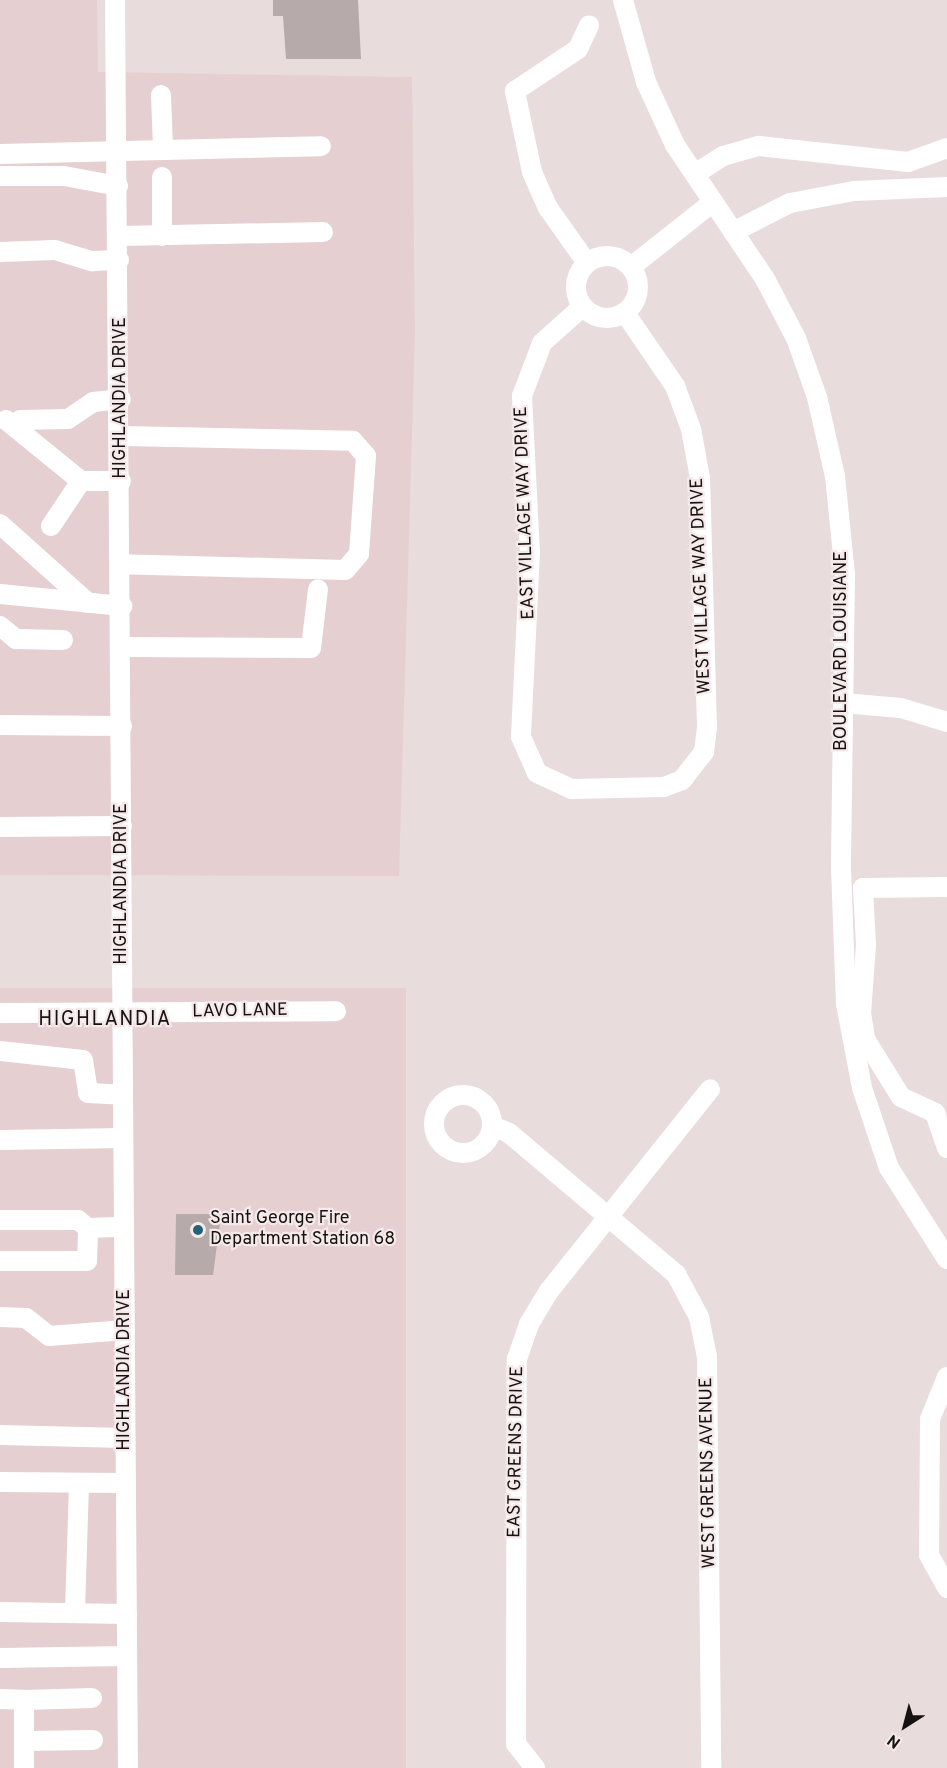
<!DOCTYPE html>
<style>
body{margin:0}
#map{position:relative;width:947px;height:1768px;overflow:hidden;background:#e9dcdd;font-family:Overpass,sans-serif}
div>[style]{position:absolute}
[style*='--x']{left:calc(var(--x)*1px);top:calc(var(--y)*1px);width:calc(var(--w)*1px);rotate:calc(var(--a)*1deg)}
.built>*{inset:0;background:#e5cfd0;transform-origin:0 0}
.building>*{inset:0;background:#b6aaaa}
.minor>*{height:20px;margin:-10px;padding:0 10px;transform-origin:10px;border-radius:10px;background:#fff}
.minor>.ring{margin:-10px;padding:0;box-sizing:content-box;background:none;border:20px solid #fff;border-radius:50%}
.dots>*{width:16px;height:16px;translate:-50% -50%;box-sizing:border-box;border:3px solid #f6e9ea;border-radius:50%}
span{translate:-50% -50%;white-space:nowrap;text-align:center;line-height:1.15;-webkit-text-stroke:4.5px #f6e9ea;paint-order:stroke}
.street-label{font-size:18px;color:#161212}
.poi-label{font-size:18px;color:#161212}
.left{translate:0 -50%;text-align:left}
.neighbourhood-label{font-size:20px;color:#161212;letter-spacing:1.5px}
.north{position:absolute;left:875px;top:1696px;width:60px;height:60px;-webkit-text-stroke:4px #f6e9ea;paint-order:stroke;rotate:216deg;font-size:16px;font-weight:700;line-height:24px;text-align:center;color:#161212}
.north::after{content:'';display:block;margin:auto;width:21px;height:27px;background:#161212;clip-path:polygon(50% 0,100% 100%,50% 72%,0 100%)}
</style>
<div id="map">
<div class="built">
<i style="clip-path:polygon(0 0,97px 0,98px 72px,412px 77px,415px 333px,399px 876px,0 875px)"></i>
<i style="left:0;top:988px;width:406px;height:780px"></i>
</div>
<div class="building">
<i style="clip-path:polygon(273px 0,358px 0,361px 59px,286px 59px,283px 16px,273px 16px)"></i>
<i style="clip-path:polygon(176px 1214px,221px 1214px,213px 1275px,175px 1275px)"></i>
</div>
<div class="minor">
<i style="--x:115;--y:0;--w:1768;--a:89.58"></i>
<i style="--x:623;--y:0;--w:85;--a:74.3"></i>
<i style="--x:646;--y:82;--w:69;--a:65.3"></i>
<i style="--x:675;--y:145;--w:161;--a:56.1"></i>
<i style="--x:765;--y:279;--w:67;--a:62.3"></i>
<i style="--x:796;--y:338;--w:63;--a:70.4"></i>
<i style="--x:817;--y:397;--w:81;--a:77.2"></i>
<i style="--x:835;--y:476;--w:100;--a:84.2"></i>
<i style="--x:845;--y:575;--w:293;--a:90.8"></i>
<i style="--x:841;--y:868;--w:136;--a:87.9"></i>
<i style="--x:846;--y:1004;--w:86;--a:79.2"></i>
<i style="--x:862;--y:1088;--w:84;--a:71.4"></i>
<i style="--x:889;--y:1168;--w:108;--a:57.5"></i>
<i style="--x:161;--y:95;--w:52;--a:87.8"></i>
<i style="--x:0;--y:154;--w:321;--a:-1.4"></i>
<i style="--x:695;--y:174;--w:33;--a:-33"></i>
<i style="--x:723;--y:156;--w:37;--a:-16"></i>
<i style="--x:759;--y:146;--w:150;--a:6.1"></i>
<i style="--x:908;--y:162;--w:41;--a:-19.7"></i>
<i style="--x:0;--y:176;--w:64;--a:0"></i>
<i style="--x:64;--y:176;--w:55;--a:10.5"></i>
<i style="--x:733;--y:232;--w:64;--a:-27"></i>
<i style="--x:790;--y:203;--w:65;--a:-10.6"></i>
<i style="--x:854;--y:191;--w:93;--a:-2.5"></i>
<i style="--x:119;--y:236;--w:204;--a:-1.1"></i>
<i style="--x:162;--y:236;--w:59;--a:-90"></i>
<i style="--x:0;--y:252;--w:55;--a:-2.1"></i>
<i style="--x:55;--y:250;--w:39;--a:17"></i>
<i style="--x:92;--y:261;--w:27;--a:-2"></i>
<i class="ring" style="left:576px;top:256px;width:42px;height:42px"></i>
<i style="--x:587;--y:263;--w:67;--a:-125.3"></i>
<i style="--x:548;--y:208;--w:39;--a:-114"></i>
<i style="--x:532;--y:172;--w:83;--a:-101.9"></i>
<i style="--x:515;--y:91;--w:76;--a:-33.7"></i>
<i style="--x:578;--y:49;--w:26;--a:-65"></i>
<i style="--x:631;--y:267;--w:105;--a:-38.4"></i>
<i style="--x:582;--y:307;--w:54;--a:138"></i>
<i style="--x:542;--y:343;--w:57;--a:110.7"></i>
<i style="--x:522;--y:396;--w:156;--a:87.1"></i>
<i style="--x:530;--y:552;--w:185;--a:92.8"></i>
<i style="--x:521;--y:737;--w:39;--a:66"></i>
<i style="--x:537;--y:773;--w:38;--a:25"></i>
<i style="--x:571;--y:789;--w:93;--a:-1.2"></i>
<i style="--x:664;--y:787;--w:19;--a:-21"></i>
<i style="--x:682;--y:780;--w:36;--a:-52"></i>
<i style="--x:704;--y:752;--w:25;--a:-83"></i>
<i style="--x:707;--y:727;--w:249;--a:-91.6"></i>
<i style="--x:700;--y:478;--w:50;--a:-100.4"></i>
<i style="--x:691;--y:429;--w:46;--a:-110.4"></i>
<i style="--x:675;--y:386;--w:88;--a:-124.4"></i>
<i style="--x:6;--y:420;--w:97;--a:39.1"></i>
<i style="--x:20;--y:420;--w:48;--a:-1.2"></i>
<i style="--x:68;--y:419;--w:30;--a:-34"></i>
<i style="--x:93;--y:402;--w:28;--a:-6"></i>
<i style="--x:122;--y:436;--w:231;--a:1.2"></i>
<i style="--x:353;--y:441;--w:20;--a:49"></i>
<i style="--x:366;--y:456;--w:98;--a:94.1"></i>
<i style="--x:359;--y:554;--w:21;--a:131"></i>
<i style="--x:345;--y:570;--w:223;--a:-178.5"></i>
<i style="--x:0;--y:524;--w:118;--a:41.9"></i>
<i style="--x:51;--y:526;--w:54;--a:-56.3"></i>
<i style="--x:81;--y:481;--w:40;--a:0"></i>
<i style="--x:0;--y:594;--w:123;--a:5.6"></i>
<i style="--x:0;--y:626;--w:21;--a:39"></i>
<i style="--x:16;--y:639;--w:47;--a:1.2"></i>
<i style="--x:122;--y:647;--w:189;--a:0.3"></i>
<i style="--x:311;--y:648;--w:59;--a:-83.2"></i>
<i style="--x:843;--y:703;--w:58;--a:4.9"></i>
<i style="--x:901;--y:708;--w:48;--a:16.9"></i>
<i style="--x:0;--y:725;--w:122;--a:0.5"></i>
<i style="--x:0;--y:827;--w:122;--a:-0.5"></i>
<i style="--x:947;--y:887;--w:84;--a:179.3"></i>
<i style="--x:863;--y:888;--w:57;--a:87"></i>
<i style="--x:866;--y:945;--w:68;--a:94.2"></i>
<i style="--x:861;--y:1013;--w:26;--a:81"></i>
<i style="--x:865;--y:1039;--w:68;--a:58.2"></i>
<i style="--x:901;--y:1097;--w:38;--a:25"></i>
<i style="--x:935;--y:1113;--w:37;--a:71"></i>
<i style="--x:0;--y:1013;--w:336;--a:-0.3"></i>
<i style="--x:0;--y:1051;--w:83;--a:6.2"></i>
<i style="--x:83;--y:1060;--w:33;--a:81"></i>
<i style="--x:88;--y:1093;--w:35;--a:3"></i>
<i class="ring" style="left:434px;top:1095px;width:38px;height:38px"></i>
<i style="--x:492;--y:1126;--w:18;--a:22"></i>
<i style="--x:509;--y:1133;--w:219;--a:40.2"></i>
<i style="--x:676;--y:1274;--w:49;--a:61.9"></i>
<i style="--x:699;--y:1317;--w:41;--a:78.7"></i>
<i style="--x:707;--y:1357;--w:411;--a:89.4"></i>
<i style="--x:0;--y:1140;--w:123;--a:-0.9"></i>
<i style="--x:0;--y:1220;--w:78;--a:0"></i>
<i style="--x:78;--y:1220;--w:13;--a:39"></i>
<i style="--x:88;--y:1228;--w:36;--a:-2"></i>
<i style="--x:0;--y:1261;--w:87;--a:0"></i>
<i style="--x:87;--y:1261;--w:33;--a:-88"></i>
<i style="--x:0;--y:1317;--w:26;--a:2"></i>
<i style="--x:26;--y:1318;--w:29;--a:38"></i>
<i style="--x:49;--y:1336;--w:76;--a:-4.5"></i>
<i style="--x:947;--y:1377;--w:45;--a:112"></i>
<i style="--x:930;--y:1419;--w:136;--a:90.4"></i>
<i style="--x:929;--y:1555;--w:38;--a:61"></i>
<i style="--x:0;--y:1435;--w:125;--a:1.4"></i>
<i style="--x:0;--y:1482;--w:126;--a:0.5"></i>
<i style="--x:75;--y:1611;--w:128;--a:-88.2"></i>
<i style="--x:0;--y:1612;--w:127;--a:0.9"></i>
<i style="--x:0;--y:1658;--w:127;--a:-0.9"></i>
<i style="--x:0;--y:1699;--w:24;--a:2"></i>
<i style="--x:24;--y:1741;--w:69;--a:-0.8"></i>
<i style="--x:24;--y:1768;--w:68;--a:-90"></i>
<i style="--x:24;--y:1700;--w:68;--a:-1.7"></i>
<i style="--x:535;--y:1768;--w:31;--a:-128"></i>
<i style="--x:516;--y:1744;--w:385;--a:-89.9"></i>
<i style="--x:517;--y:1359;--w:37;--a:-71"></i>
<i style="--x:529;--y:1324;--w:39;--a:-59"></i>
<i style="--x:549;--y:1291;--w:258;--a:-51.4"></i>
</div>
<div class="dots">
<i style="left:198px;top:1230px;background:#236378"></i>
</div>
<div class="street-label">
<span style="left:121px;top:398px;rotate:-90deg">HIGHLANDIA DRIVE</span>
<span style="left:526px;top:513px;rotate:-92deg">EAST VILLAGE WAY DRIVE</span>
<span style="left:702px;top:586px;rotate:-92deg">WEST VILLAGE WAY DRIVE</span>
<span style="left:842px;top:651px;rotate:-90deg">BOULEVARD LOUISIANE</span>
<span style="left:122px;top:884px;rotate:-90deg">HIGHLANDIA DRIVE</span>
<span style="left:240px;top:1012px;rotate:-1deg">LAVO LANE</span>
<span style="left:125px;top:1370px;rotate:-90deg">HIGHLANDIA DRIVE</span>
<span style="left:517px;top:1452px;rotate:-89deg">EAST GREENS DRIVE</span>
<span style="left:709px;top:1473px;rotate:-91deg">WEST GREENS AVENUE</span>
</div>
<div class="poi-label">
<span class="left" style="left:210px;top:1230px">Saint George Fire<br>Department Station 68</span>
</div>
<div class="neighbourhood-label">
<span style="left:105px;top:1020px">HIGHLANDIA</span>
</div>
<div class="north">N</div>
</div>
